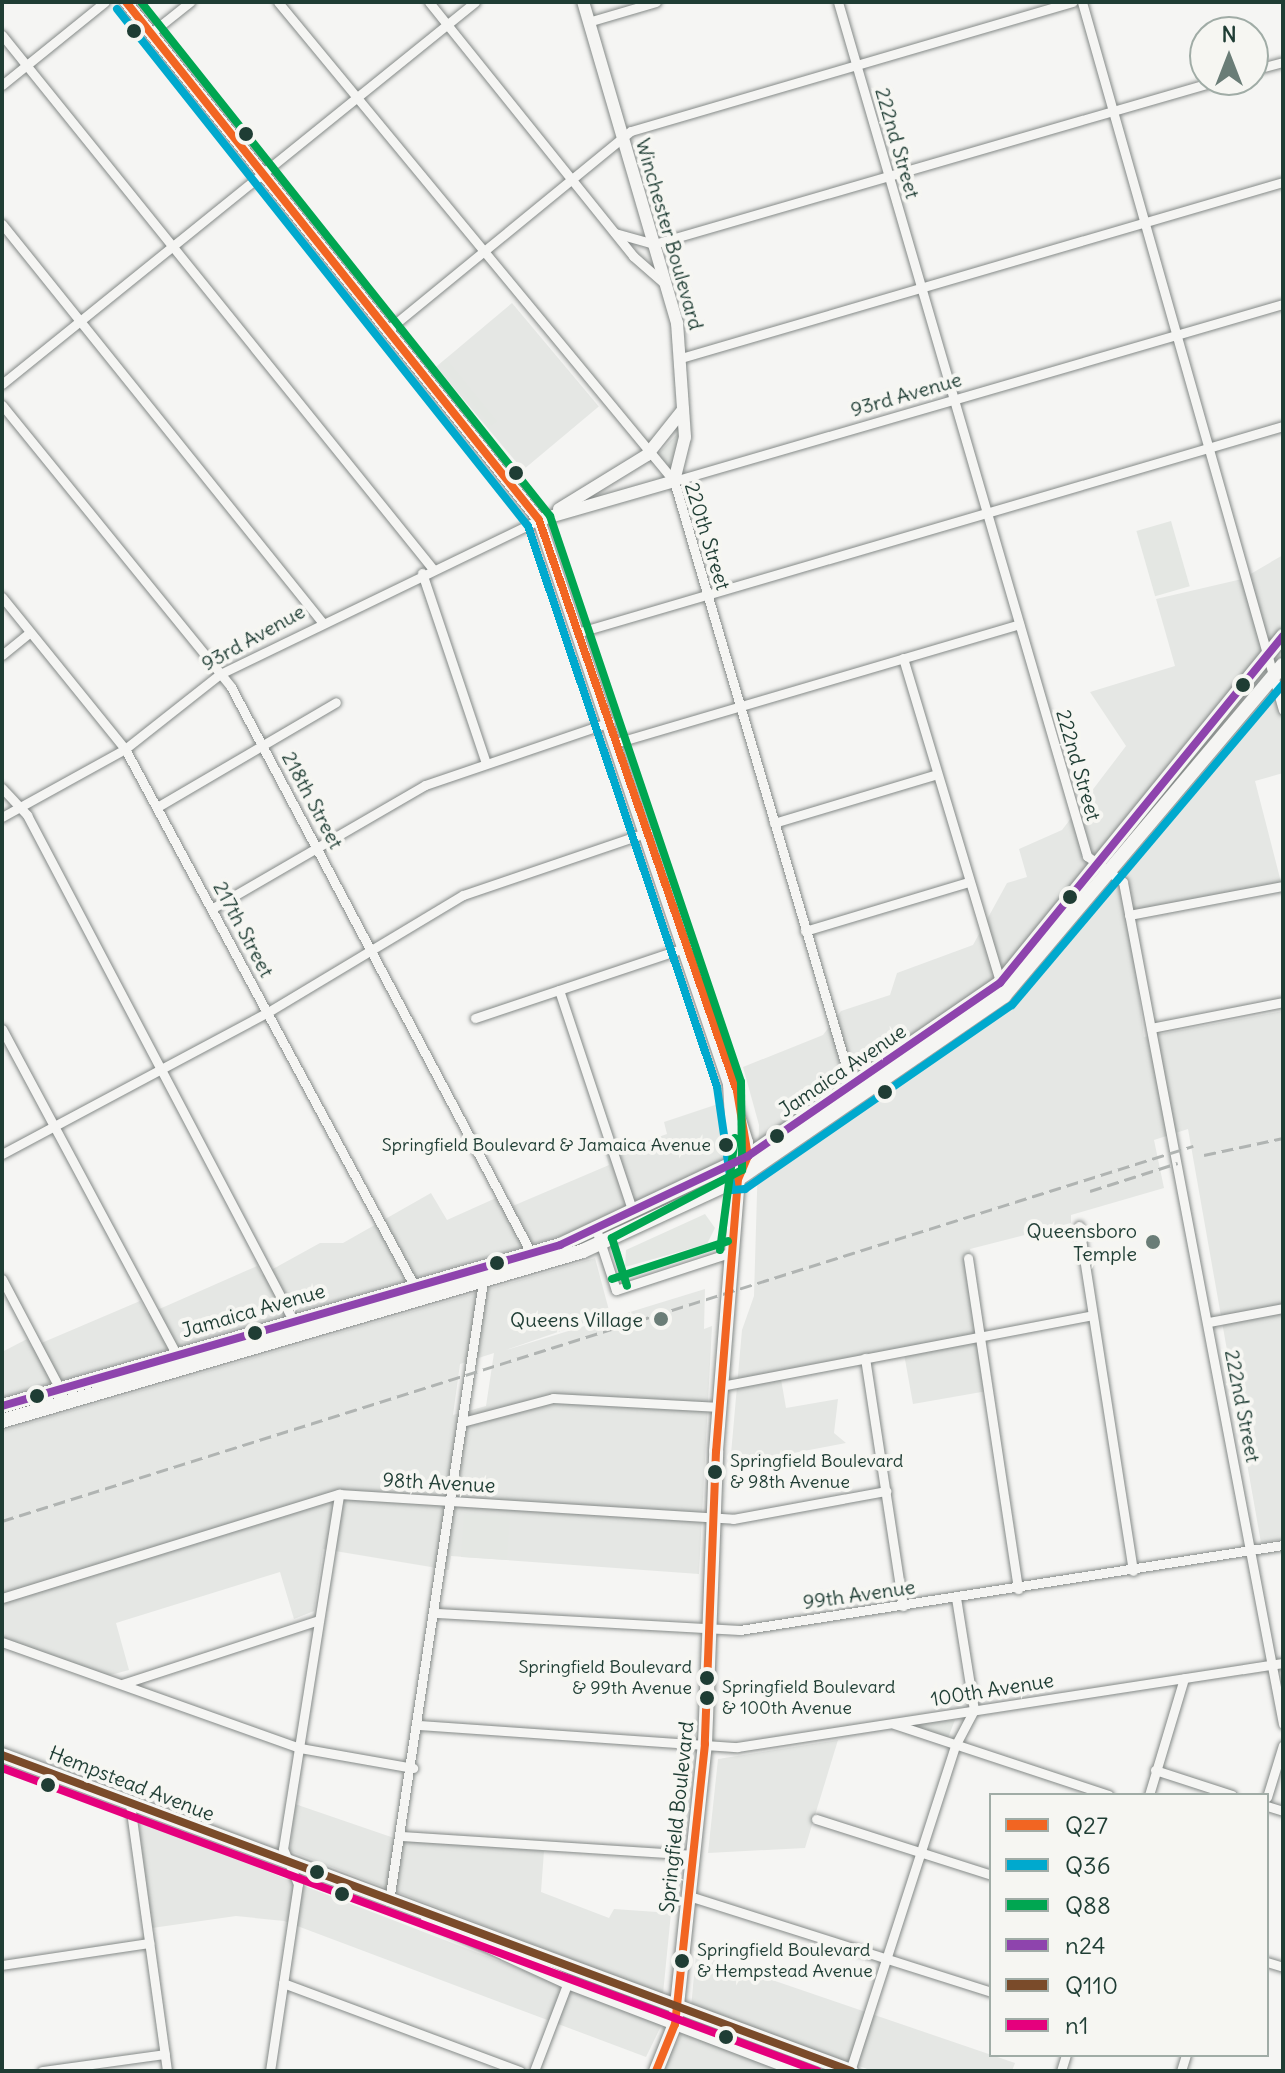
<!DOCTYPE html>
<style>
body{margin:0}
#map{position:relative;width:1285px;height:2073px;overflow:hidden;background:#f5f5f3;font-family:Delius,sans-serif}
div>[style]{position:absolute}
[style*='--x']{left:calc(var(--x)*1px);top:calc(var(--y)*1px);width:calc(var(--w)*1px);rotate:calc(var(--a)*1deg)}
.built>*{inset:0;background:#e5e7e4;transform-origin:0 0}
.green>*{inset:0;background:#e4e7e3;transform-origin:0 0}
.roads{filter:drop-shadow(0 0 2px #858a88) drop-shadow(0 0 2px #858a88)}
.street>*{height:9px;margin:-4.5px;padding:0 4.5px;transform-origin:4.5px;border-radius:4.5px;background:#f5f5f3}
.secondary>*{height:12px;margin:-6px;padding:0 6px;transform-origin:6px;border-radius:6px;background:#f5f5f3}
.primary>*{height:14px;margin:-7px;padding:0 7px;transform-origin:7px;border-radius:7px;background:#f5f5f3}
.rail>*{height:3px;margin-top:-1.5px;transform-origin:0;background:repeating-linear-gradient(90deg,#b0b4b2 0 12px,transparent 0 18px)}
.bus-1>*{height:8px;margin:-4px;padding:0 4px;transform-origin:4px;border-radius:4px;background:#f26522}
.bus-2>*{height:8px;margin:-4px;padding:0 4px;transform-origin:4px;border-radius:4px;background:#00a9ce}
.bus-3>*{height:8px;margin:-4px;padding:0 4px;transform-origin:4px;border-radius:4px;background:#00a651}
.bus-4>*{height:8px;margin:-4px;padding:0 4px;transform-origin:4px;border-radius:4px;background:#8e44ad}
.bus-5>*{height:8px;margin:-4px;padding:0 4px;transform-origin:4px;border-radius:4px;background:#7a4b2a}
.bus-6>*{height:8px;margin:-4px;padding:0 4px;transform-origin:4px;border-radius:4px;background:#e5007d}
.dots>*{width:22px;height:22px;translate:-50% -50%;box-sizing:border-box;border:4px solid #f6f6f2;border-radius:50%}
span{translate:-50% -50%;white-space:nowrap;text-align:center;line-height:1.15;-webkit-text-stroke:8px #f6f6f2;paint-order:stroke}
.bus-label{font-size:18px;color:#1f3d34}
.right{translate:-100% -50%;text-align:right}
.left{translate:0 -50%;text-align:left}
.street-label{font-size:20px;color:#1f3d34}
.poi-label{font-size:20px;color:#1f3d34}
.frame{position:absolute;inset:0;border:4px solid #1f3d34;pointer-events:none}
.legend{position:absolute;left:989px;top:1793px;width:280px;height:264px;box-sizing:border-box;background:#f6f6f2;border:2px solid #a0aca6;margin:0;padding:10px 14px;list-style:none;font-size:24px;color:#1f3d34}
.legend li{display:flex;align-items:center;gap:16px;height:40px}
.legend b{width:40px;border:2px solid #a0aca6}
.north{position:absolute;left:1189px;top:16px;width:80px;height:80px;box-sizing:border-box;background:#f6f6f2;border:2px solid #a0aca6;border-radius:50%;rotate:0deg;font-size:22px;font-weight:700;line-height:32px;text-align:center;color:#1f3d34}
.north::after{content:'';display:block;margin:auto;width:28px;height:36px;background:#6a7d77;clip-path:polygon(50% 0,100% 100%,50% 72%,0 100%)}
</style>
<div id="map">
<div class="built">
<i style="left:512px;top:303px;width:135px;height:99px;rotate:50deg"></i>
<i style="clip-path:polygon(1283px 555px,1283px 773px,1255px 781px,1282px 886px,1129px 915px,1144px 1037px,1283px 1011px,1283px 1539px,1261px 1543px,1188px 1129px,1154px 1140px,1164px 1188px,1071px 1215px,1071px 1223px,970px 1249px,993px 1390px,913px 1404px,904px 1354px,781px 1379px,786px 1408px,838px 1399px,834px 1433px,846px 1443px,730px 1465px,742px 1330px,754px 1296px,759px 1125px,743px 1067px,823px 1035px,841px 1011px,890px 995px,897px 973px,973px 945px,1007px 883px,1027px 877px,1019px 849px,1062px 830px,1126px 746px,1090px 692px,1175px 666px,1156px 599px,1242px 579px)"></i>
<i style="clip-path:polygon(724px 1102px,726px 1160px,577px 1231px,2px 1397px,2px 1352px,27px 1339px,32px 1347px,140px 1301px,148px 1314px,257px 1266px,262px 1275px,320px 1243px,343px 1243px,431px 1193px,447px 1220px,496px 1198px,503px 1210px,609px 1165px,606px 1155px,667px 1134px,664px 1122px)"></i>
<i style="clip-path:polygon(evenodd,595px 1258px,610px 1314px,506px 1350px,705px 1289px,704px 1329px,712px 1326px,699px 1574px,451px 1556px,449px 1570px,323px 1549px,314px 1611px,294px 1619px,280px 1572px,116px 1623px,129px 1670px,107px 1676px,2px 1638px,2px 1431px,595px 1258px,494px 1353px,486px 1406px,453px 1415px,460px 1364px,494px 1353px)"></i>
<i style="clip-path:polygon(838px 1740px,805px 1848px,708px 1853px,718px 1759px)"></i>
<i style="clip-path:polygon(295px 1804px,397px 1839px,544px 1851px,541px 1892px,609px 1918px,614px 1909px,671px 1913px,663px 1994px,290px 1851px)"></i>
<i style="clip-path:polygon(138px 1820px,289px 1880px,662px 2024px,646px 2057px,284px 1921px,236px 1916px,152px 1928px)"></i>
<i style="clip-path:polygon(696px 1954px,1015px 2063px,1012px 2071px,873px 2071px,691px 2008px)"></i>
<i style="clip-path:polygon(683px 2032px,791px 2071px,659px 2071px)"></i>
</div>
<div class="green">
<i style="left:446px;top:359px;width:80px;height:7px;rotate:51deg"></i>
<i style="clip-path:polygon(681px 430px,674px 464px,667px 467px,657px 455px)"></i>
<i style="left:1171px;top:521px;width:68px;height:36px;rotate:74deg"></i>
<i style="clip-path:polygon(705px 1214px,715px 1228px,707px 1244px,625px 1267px,626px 1250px)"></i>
<i style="left:464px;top:1514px;width:46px;height:43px;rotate:4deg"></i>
<i style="clip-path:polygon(955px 1720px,948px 1738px,910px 1725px)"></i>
</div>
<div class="roads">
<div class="street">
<i style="--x:278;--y:2;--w:621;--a:50.42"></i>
<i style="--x:674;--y:481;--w:635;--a:73.62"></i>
<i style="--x:429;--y:2;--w:326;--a:51.2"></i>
<i style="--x:633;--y:256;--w:43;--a:41.2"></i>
<i style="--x:838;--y:2;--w:890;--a:73.74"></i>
<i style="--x:1087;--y:856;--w:44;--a:35.8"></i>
<i style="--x:1123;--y:882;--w:857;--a:79.24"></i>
<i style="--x:1082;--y:2;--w:736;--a:74.15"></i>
<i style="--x:588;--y:22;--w:71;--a:-16.4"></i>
<i style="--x:151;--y:33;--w:50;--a:-38.5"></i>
<i style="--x:2;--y:35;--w:685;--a:51.1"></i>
<i style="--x:1253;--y:70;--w:31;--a:-15"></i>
<i style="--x:2;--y:85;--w:132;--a:-38.9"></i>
<i style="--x:2;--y:224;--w:511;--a:51.2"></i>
<i style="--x:615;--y:233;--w:41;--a:15.8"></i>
<i style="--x:654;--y:244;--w:589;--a:-16.16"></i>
<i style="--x:390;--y:328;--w:311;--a:-39.3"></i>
<i style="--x:631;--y:131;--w:460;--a:-16.3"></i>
<i style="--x:681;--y:358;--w:627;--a:-16.3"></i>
<i style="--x:2;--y:384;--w:608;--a:-38.92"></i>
<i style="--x:2;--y:405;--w:363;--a:50.9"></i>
<i style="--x:231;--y:687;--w:641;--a:62.07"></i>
<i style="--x:674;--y:481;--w:634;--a:-16.21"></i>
<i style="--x:422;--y:573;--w:200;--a:71.4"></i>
<i style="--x:2;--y:597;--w:196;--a:51"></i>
<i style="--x:125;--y:749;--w:613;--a:61.68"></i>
<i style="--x:580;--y:632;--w:733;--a:-16.33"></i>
<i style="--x:2;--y:655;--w:36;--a:-39"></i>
<i style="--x:903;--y:658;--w:340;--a:73.3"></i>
<i style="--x:619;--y:742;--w:417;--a:-16.4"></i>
<i style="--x:2;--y:788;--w:37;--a:47"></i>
<i style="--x:27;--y:815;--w:575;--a:62.23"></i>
<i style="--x:159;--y:806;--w:205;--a:-30.4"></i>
<i style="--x:2;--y:817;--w:141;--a:-28.9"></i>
<i style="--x:125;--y:749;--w:121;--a:-38.3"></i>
<i style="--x:220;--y:674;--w:354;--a:-25.8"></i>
<i style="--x:774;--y:823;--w:170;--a:-16.7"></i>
<i style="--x:213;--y:908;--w:245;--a:-30.1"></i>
<i style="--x:425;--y:785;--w:195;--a:-18.8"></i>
<i style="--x:1129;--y:915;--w:157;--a:-10.7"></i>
<i style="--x:805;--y:931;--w:170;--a:-16.7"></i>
<i style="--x:559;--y:990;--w:234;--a:71.6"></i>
<i style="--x:475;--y:1018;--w:224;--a:-18.5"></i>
<i style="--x:1151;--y:1028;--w:135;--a:-11.1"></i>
<i style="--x:2;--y:1029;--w:372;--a:61.8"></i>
<i style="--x:2;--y:1154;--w:302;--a:-28.1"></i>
<i style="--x:268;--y:1012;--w:227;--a:-31"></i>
<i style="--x:463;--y:895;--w:195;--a:-18.8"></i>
<i style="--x:1079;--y:1226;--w:349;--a:81.1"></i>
<i style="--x:597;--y:1232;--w:61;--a:71.9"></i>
<i style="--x:616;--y:1290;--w:122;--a:-18.1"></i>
<i style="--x:968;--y:1258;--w:335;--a:81.4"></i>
<i style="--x:2;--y:1279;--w:129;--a:62.2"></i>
<i style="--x:1209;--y:1322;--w:75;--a:-10.7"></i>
<i style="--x:865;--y:1358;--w:251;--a:81.3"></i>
<i style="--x:721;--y:1386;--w:378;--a:-10.8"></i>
<i style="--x:466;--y:1421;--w:90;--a:-14.8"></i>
<i style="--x:553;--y:1398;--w:167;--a:3.1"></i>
<i style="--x:2;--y:1598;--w:353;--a:-17.2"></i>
<i style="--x:339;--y:1494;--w:395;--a:3.6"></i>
<i style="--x:733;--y:1519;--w:156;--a:-10.4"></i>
<i style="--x:437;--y:1613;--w:303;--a:3.2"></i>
<i style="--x:740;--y:1630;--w:550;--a:-8.9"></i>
<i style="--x:2;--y:1642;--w:316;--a:19.6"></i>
<i style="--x:300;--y:1748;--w:115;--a:10"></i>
<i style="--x:122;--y:1684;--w:207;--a:-18"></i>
<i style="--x:894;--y:1724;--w:226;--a:18.3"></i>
<i style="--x:419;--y:1725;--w:319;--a:4"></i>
<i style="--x:737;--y:1747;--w:552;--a:-8.75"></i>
<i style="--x:1155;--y:1770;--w:81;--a:18"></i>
<i style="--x:1149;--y:1795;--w:122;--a:-73.3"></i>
<i style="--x:1267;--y:1797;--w:54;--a:-72.9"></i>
<i style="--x:130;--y:1804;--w:270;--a:82.1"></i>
<i style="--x:1267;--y:1806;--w:17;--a:17"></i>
<i style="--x:816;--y:1819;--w:184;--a:17.7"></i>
<i style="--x:402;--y:1836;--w:292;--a:3.7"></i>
<i style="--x:689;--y:1896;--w:317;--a:17.6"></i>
<i style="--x:389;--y:1901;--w:633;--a:-81.37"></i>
<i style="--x:1267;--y:1962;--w:17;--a:17"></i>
<i style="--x:2;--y:1965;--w:149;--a:-8.5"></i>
<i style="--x:283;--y:1983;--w:253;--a:20.4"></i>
<i style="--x:42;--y:2071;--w:124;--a:-7.9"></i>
<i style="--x:270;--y:2071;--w:189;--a:-81.5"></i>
<i style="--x:298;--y:1884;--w:38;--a:-113"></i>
<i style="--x:283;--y:1849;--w:359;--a:-81"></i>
<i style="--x:534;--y:2071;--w:95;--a:-69.1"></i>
<i style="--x:850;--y:2071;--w:342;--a:-72.1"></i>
<i style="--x:955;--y:1746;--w:41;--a:-62.2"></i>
<i style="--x:974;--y:1710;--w:113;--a:-99.1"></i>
<i style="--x:1061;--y:2071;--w:17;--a:-73"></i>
<i style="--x:1181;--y:2071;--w:17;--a:-73"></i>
</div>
<div class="secondary">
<i style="--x:126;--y:2;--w:662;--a:51.43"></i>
<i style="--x:539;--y:520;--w:595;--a:71.38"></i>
<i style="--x:729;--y:1084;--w:86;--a:86.7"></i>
<i style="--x:559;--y:509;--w:103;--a:-31.5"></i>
<i style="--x:647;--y:455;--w:56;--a:-51.5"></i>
<i style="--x:539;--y:520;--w:141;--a:-16.1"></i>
<i style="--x:674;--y:481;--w:45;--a:-76"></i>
<i style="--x:685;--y:437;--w:114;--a:-94"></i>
<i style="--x:677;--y:323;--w:334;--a:-106.3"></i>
<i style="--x:729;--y:1084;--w:61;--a:72.8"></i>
<i style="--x:747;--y:1142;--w:38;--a:104"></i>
</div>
<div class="primary">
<i style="--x:2;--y:1406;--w:581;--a:-16.09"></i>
<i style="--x:560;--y:1245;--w:208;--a:-25.3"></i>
<i style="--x:748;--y:1156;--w:306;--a:-34.5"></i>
<i style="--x:1000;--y:983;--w:448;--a:-50.8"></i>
<i style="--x:2;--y:1421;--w:605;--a:-16.31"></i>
<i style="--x:583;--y:1251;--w:171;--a:-24.9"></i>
<i style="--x:738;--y:1179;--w:323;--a:-34.5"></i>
<i style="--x:1004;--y:996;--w:433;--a:-49.9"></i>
<i style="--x:2;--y:1755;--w:906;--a:20.42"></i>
<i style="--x:428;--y:1918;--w:154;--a:24.6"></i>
<i style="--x:568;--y:1982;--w:249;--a:20.9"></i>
<i style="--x:656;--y:2071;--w:51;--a:-68"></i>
<i style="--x:675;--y:2024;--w:282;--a:-83.9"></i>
<i style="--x:705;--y:1744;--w:293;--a:-87.8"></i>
<i style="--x:716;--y:1451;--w:273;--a:-85.4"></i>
</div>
</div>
<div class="rail">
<i style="--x:1204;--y:1155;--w:81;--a:-12.1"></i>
<i style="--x:1090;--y:1191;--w:92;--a:-17.7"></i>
<i style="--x:2;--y:1521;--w:1249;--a:-17.48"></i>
</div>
<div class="bus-1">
<i style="--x:126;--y:2;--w:662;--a:51.43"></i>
<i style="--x:539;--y:520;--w:604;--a:70.88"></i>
<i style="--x:737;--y:1091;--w:66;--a:80.4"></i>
<i style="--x:748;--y:1156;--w:25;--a:113"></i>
<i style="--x:738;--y:1179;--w:273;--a:94.6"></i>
<i style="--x:716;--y:1451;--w:293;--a:92.2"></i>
<i style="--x:705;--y:1744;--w:282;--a:96.1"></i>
<i style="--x:675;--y:2024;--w:51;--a:112"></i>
</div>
<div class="bus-2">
<i style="--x:117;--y:9;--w:660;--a:51.52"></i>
<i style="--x:528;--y:526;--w:592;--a:71.38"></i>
<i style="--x:717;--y:1087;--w:104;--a:81.7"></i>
<i style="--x:732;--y:1190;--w:13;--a:-4"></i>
<i style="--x:745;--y:1189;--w:324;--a:-34.6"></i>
<i style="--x:1012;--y:1005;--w:420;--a:-49.8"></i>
</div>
<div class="bus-3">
<i style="--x:141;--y:2;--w:657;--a:51.49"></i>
<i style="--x:550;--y:516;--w:597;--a:71.35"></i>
<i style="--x:741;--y:1082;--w:88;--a:89.3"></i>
<i style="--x:742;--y:1170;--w:147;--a:152.4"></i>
<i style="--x:612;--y:1238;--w:50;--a:72.6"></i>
<i style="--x:720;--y:1250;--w:113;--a:-82.4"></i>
<i style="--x:612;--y:1279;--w:122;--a:-18.1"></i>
</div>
<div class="bus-4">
<i style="--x:2;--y:1406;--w:581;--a:-16.09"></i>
<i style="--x:560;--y:1245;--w:208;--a:-25.3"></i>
<i style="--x:748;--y:1156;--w:306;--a:-34.5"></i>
<i style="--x:1000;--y:983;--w:448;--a:-50.8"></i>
</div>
<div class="bus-5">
<i style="--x:2;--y:1755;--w:906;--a:20.42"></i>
</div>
<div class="bus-6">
<i style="--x:2;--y:1768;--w:870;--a:20.39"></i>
</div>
<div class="dots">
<i style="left:134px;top:31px;background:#1f3d34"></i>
<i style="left:246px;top:134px;background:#1f3d34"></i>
<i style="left:516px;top:473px;background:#1f3d34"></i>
<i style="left:1243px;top:685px;background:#1f3d34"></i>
<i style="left:1070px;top:897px;background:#1f3d34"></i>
<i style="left:885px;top:1092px;background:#1f3d34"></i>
<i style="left:777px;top:1136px;background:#1f3d34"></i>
<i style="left:726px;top:1145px;background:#1f3d34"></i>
<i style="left:1153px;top:1242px;background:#6a7d77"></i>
<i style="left:497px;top:1263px;background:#1f3d34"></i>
<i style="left:661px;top:1319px;background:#6a7d77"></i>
<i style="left:255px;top:1333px;background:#1f3d34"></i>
<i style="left:37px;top:1396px;background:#1f3d34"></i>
<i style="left:715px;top:1472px;background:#1f3d34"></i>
<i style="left:707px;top:1678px;background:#1f3d34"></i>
<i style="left:707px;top:1698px;background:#1f3d34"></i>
<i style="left:48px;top:1785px;background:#1f3d34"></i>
<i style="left:317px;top:1872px;background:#1f3d34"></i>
<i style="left:342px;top:1894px;background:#1f3d34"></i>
<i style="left:682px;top:1961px;background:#1f3d34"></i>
<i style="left:726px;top:2037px;background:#1f3d34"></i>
</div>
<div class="bus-label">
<span class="right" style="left:711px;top:1145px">Springfield Boulevard &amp; Jamaica Avenue</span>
<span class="left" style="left:730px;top:1472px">Springfield Boulevard<br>&amp; 98th Avenue</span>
<span class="right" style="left:692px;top:1678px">Springfield Boulevard<br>&amp; 99th Avenue</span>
<span class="left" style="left:722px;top:1698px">Springfield Boulevard<br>&amp; 100th Avenue</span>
<span class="left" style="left:697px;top:1961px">Springfield Boulevard<br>&amp; Hempstead Avenue</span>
</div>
<div class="street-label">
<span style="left:898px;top:143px;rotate:74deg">222nd Street</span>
<span style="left:670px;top:234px;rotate:74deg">Winchester Boulevard</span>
<span style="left:906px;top:394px;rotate:-16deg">93rd Avenue</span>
<span style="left:708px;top:536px;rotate:73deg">220th Street</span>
<span style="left:253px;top:637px;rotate:-29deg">93rd Avenue</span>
<span style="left:1079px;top:765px;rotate:74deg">222nd Street</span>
<span style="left:313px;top:800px;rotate:62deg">218th Street</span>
<span style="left:244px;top:929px;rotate:62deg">217th Street</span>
<span style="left:842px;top:1070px;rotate:-34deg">Jamaica Avenue</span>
<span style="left:253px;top:1310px;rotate:-16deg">Jamaica Avenue</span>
<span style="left:1243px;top:1406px;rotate:79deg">222nd Street</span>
<span style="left:439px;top:1482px;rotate:3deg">98th Avenue</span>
<span style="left:859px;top:1594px;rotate:-8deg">99th Avenue</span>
<span style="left:992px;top:1689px;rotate:-9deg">100th Avenue</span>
<span style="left:132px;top:1783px;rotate:21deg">Hempstead Avenue</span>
<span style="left:676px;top:1817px;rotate:-84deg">Springfield Boulevard</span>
</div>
<div class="poi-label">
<span class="right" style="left:1137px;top:1242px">Queensboro<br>Temple</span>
<span class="right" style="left:643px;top:1319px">Queens Village</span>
</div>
<div class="frame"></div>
<ul class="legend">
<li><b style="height:10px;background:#f26522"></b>Q27</li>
<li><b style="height:10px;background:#00a9ce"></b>Q36</li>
<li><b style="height:10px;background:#00a651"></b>Q88</li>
<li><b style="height:10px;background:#8e44ad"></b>n24</li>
<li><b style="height:10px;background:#7a4b2a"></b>Q110</li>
<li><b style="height:10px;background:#e5007d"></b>n1</li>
</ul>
<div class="north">N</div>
</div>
